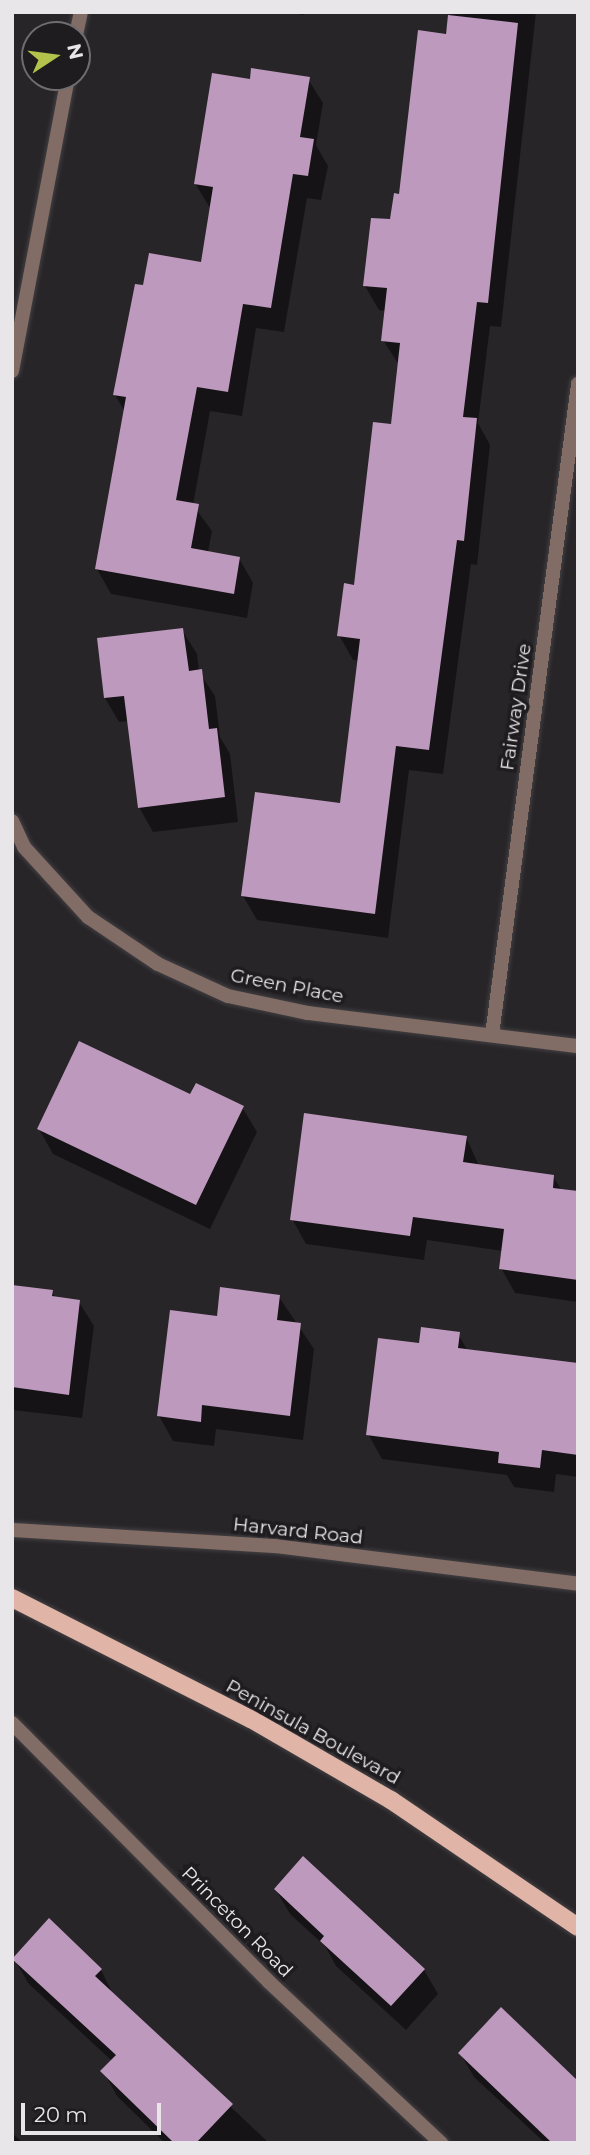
<!DOCTYPE html>
<style>
body{margin:0}
#map{position:relative;width:590px;height:2155px;overflow:hidden;background:#282528;font-family:Montserrat,sans-serif}
div>[style]{position:absolute}
[style*='--x']{left:calc(var(--x)*1px);top:calc(var(--y)*1px);width:calc(var(--w)*1px);rotate:calc(var(--a)*1deg)}
.shadow>*{inset:0;background:#0007}
.building>*{inset:0;background:#bc99bd}
.roads{filter:drop-shadow(0 0 2px #434043) drop-shadow(0 0 2px #434043)}
.minor>*{height:14px;margin:-7px;padding:0 7px;transform-origin:7px;border-radius:7px;background:#826d66}
.primary>*{height:18px;margin:-9px;padding:0 9px;transform-origin:9px;border-radius:9px;background:#e0b4a6}
span{translate:-50% -50%;white-space:nowrap;text-align:center;line-height:1.15;-webkit-text-stroke:7px #1f1c1f;paint-order:stroke}
.street-label{font-size:19px;color:#e8e6e8}
.frame{position:absolute;inset:0;border:14px solid #e8e6e8;pointer-events:none}
.north{position:absolute;left:21px;top:21px;width:70px;height:70px;box-sizing:border-box;background:#1f1c1f;border:2px solid #6f6d6f;border-radius:50%;rotate:77deg;font-size:19px;font-weight:700;line-height:28px;text-align:center;color:#e8e6e8}
.north::after{content:'';display:block;margin:auto;width:24px;height:32px;background:#b3c24b;clip-path:polygon(50% 0,100% 100%,50% 72%,0 100%)}
.scale{position:absolute;left:21px;top:2103px;width:140px;height:32px;box-sizing:border-box;border:4px solid #e8e6e8;border-top:0;padding-left:9px;font-size:21px;line-height:24px;white-space:nowrap;color:#e8e6e8;-webkit-text-stroke:5px #1f1c1f;paint-order:stroke}
</style>
<div id="map">
<div class="shadow">
<i style="clip-path:polygon(287px 12px,305px 12px,304px 15px)"></i>
<i style="clip-path:polygon(451px 12px,536px 12px,501px 327px,490px 326px,478px 423px,490px 445px,477px 565px,471px 564px,443px 774px,409px 770px,388px 938px,257px 920px,243px 896px,341px 805px,359px 661px,353px 660px,339px 635px,355px 587px,392px 426px,399px 365px,383px 340px,386px 311px,379px 310px,365px 286px,400px 196px)"></i>
<i style="clip-path:polygon(308px 79px,323px 103px,316px 145px,328px 166px,321px 200px,307px 198px,284px 332px,256px 328px,242px 416px,210px 411px,193px 505px,212px 531px,208px 552px,239px 558px,253px 583px,247px 618px,111px 594px,97px 569px,125px 412px,115px 395px,145px 287px,202px 264px,210px 208px,195px 183px,251px 81px)"></i>
<i style="clip-path:polygon(182px 630px,197px 654px,199px 672px,215px 696px,220px 737px,230px 754px,238px 822px,153px 832px,139px 807px,129px 721px,119px 722px,105px 698px)"></i>
<i style="clip-path:polygon(190px 1097px,242px 1107px,257px 1132px,210px 1229px,53px 1154px,39px 1129px)"></i>
<i style="clip-path:polygon(466px 1137px,479px 1166px,553px 1176px,562px 1191px,578px 1193px,578px 1302px,515px 1293px,501px 1268px,503px 1251px,427px 1240px,424px 1260px,306px 1244px,292px 1219px)"></i>
<i style="clip-path:polygon(12px 1287px,52px 1292px,56px 1299px,79px 1302px,94px 1326px,82px 1418px,12px 1410px)"></i>
<i style="clip-path:polygon(279px 1297px,314px 1349px,303px 1440px,216px 1429px,214px 1446px,173px 1441px,159px 1416px,218px 1318px)"></i>
<i style="clip-path:polygon(458px 1334px,468px 1351px,578px 1364px,578px 1477px,556px 1474px,554px 1492px,514px 1487px,507px 1475px,382px 1459px,368px 1434px,421px 1345px)"></i>
<i style="clip-path:polygon(276px 1890px,424px 1970px,438px 1994px,406px 2030px,336px 1966px,325px 1946px,290px 1914px)"></i>
<i style="clip-path:polygon(14px 1958px,101px 1970px,114px 1996px,269px 2143px,165px 2143px,117px 2096px,103px 2071px,112px 2061px,28px 1983px)"></i>
<i style="clip-path:polygon(460px 2053px,578px 2143px,545px 2143px,474px 2077px)"></i>
<i style="clip-path:polygon(12px 2133px,23px 2143px,12px 2143px)"></i>
</div>
<div class="building">
<i style="clip-path:polygon(448px 15px,518px 23px,488px 303px,477px 302px,463px 417px,477px 418px,464px 541px,457px 540px,429px 750px,396px 746px,375px 914px,241px 896px,255px 792px,340px 803px,360px 639px,337px 636px,344px 583px,354px 585px,373px 422px,391px 424px,400px 343px,381px 341px,387px 288px,363px 286px,371px 218px,390px 219px,394px 193px,399px 194px,418px 30px,446px 34px)"></i>
<i style="clip-path:polygon(251px 68px,310px 77px,300px 137px,314px 139px,308px 176px,293px 174px,271px 308px,243px 304px,228px 392px,197px 387px,176px 500px,199px 504px,191px 548px,240px 557px,234px 594px,95px 569px,126px 397px,113px 395px,135px 284px,143px 285px,149px 253px,201px 262px,213px 187px,194px 184px,212px 73px,250px 79px)"></i>
<i style="clip-path:polygon(183px 628px,189px 671px,202px 669px,209px 729px,217px 728px,225px 797px,138px 808px,124px 696px,104px 698px,97px 638px)"></i>
<i style="clip-path:polygon(79px 1041px,190px 1094px,196px 1083px,244px 1106px,196px 1205px,37px 1129px)"></i>
<i style="clip-path:polygon(304px 1113px,467px 1136px,463px 1162px,554px 1175px,553px 1188px,578px 1191px,578px 1280px,499px 1269px,504px 1229px,413px 1217px,410px 1236px,290px 1220px)"></i>
<i style="clip-path:polygon(12px 1285px,53px 1290px,52px 1296px,80px 1300px,69px 1395px,12px 1387px)"></i>
<i style="clip-path:polygon(220px 1287px,280px 1295px,277px 1320px,301px 1323px,290px 1416px,202px 1405px,201px 1422px,157px 1416px,170px 1310px,217px 1316px)"></i>
<i style="clip-path:polygon(421px 1327px,460px 1332px,458px 1348px,578px 1363px,578px 1455px,542px 1450px,540px 1468px,498px 1463px,499px 1452px,366px 1435px,378px 1338px,419px 1343px)"></i>
<i style="clip-path:polygon(303px 1856px,425px 1969px,391px 2006px,320px 1941px,324px 1936px,274px 1889px)"></i>
<i style="clip-path:polygon(49px 1918px,102px 1969px,95px 1976px,233px 2104px,196px 2143px,174px 2143px,100px 2071px,116px 2055px,12px 1959px)"></i>
<i style="clip-path:polygon(501px 2007px,578px 2081px,578px 2143px,552px 2143px,458px 2053px)"></i>
</div>
<div class="roads">
<div class="minor">
<i style="--x:76;--y:35;--w:24;--a:-78"></i>
<i style="--x:12;--y:371;--w:299;--a:-79.2"></i>
<i style="--x:12;--y:821;--w:29;--a:65"></i>
<i style="--x:24;--y:847;--w:95;--a:47.6"></i>
<i style="--x:88;--y:917;--w:84;--a:33.9"></i>
<i style="--x:158;--y:964;--w:77;--a:24.6"></i>
<i style="--x:228;--y:996;--w:82;--a:12"></i>
<i style="--x:308;--y:1013;--w:272;--a:7"></i>
<i style="--x:492;--y:1035;--w:657;--a:-82.47"></i>
<i style="--x:12;--y:1530;--w:263;--a:3.5"></i>
<i style="--x:275;--y:1546;--w:305;--a:7.1"></i>
<i style="--x:12;--y:1723;--w:365;--a:45.2"></i>
<i style="--x:269;--y:1982;--w:236;--a:43.1"></i>
</div>
<div class="primary">
<i style="--x:12;--y:1598;--w:268;--a:26.9"></i>
<i style="--x:251;--y:1719;--w:162;--a:30.1"></i>
<i style="--x:391;--y:1800;--w:226;--a:34.2"></i>
</div>
</div>
<div class="street-label">
<span style="left:516px;top:707px;rotate:-82deg">Fairway Drive</span>
<span style="left:287px;top:986px;rotate:11deg">Green Place</span>
<span style="left:298px;top:1531px;rotate:6deg">Harvard Road</span>
<span style="left:313px;top:1732px;rotate:29deg">Peninsula Boulevard</span>
<span style="left:237px;top:1922px;rotate:45deg">Princeton Road</span>
</div>
<div class="frame"></div>
<div class="north">N</div>
<div class="scale">20 m</div>
</div>
